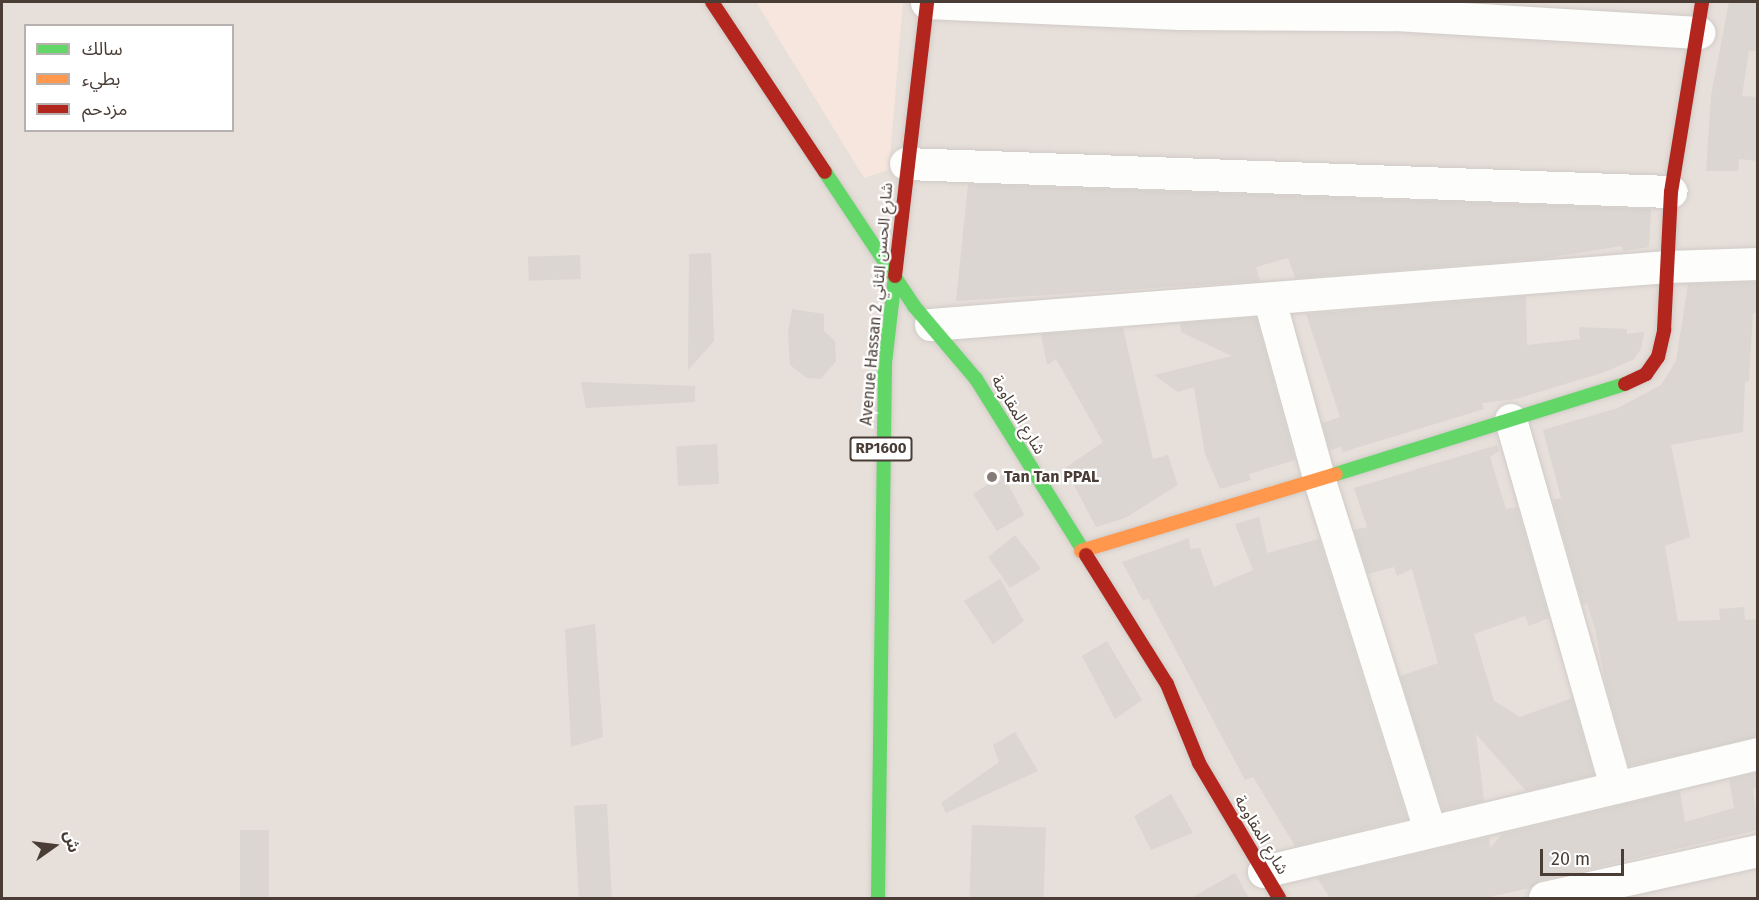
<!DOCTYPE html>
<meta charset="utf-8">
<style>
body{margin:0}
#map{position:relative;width:1759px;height:900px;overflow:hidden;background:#f3efec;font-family:"Fira Sans","Noto Sans Arabic",sans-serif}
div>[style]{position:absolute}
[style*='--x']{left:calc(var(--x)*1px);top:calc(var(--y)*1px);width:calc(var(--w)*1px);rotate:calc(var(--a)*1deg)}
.residential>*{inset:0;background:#e7dfd9}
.commercial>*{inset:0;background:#f6e6de}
.building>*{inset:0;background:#dbd6d2;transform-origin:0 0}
.roads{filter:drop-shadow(0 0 2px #d0cbc8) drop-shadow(0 0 2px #d0cbc8)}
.street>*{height:32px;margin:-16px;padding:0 16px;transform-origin:16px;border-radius:16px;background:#fdfdfc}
.fast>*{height:14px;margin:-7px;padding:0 7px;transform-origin:7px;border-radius:7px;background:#63d668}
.slow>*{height:14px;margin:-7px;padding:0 7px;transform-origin:7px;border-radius:7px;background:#ff974d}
.jam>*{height:14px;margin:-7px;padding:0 7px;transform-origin:7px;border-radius:7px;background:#b3261e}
.dots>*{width:16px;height:16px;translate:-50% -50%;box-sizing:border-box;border:3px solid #fff;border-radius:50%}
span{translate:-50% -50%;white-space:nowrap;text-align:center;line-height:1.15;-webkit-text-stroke:4.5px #fff;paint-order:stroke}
.shield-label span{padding:2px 4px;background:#fff;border:2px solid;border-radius:4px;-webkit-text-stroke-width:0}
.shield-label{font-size:15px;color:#4a3d36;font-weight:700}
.street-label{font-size:16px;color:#4a3d36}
.poi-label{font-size:16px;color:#4a3d36;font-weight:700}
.left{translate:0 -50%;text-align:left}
.frame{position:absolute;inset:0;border:3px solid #4a3d36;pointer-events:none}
.legend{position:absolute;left:24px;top:24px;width:210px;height:108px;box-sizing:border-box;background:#fff;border:2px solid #b7b1af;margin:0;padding:8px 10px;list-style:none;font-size:18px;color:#4a3d36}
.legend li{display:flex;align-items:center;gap:12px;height:30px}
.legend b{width:30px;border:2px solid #b7b1af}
.north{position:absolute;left:24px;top:816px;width:60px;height:60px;-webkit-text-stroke:4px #fff;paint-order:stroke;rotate:76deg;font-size:16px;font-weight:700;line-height:24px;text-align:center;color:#4a3d36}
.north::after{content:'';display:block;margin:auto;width:21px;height:27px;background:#4a3d36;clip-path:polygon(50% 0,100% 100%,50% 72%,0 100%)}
.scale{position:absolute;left:1540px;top:849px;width:84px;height:27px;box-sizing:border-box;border:3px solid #4a3d36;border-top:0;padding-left:8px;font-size:18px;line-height:21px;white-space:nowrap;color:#4a3d36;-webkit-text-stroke:4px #fff;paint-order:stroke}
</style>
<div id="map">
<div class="residential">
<i style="clip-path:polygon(evenodd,2px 2px,1757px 2px,1757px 898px,2px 898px,2px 2px,26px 26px,232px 26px,232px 130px,26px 130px,26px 26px)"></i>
</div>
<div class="commercial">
<i style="clip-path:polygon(756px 2px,903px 2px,889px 170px,864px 178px)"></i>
</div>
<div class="building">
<i style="clip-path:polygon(1729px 2px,1758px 2px,1758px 51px,1749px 51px,1742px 96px,1758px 97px,1758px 161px,1739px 159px,1738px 171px,1706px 171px,1711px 96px)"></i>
<i style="clip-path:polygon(968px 184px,1651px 209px,1649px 247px,1623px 251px,1622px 246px,1540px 259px,1295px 278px,1288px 258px,1256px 267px,1260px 281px,956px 301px)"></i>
<i style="clip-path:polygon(711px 253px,714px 341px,688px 370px,689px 254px)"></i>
<i style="left:580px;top:255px;width:24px;height:52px;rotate:88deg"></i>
<i style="clip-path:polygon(1758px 282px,1758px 313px,1753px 313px,1749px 381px,1745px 382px,1743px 432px,1671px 445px,1690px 537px,1665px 546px,1678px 621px,1720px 620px,1719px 609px,1744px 607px,1745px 620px,1758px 619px,1758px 737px,1629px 766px,1606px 685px,1595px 629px,1587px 604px,1583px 605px,1553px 500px,1561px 498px,1543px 430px,1618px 408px,1661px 385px,1676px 361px,1688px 284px)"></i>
<i style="clip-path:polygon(1526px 296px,1527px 345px,1580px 339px,1579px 327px,1627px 329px,1627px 334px,1644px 332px,1641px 349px,1634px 359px,1605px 372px,1516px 399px,1482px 403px,1484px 409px,1343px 452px,1341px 447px,1330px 450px,1322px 423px,1340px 417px,1306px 314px)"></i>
<i style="clip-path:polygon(792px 309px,824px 314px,824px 331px,835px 341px,836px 361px,821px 379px,807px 378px,790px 365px,788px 333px)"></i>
<i style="clip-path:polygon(1256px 317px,1295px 460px,1249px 474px,1251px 480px,1220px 489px,1205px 454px,1194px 387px,1178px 392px,1154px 375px,1232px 356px,1181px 332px,1180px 323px)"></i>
<i style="clip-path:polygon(1123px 328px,1153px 459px,1168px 455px,1178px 485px,1125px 518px,1096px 527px,1065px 468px,1103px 442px,1056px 359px,1047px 365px,1041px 334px)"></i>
<i style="clip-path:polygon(581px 382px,695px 386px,695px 402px,586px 408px)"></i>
<i style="left:717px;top:444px;width:40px;height:41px;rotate:87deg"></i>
<i style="clip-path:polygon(1497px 445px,1499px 451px,1490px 457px,1506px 509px,1517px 507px,1549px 618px,1529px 626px,1525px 616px,1474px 634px,1494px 701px,1520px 717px,1572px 698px,1594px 775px,1526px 791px,1476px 734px,1484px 801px,1443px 811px,1400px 676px,1438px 663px,1412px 569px,1397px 576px,1394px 567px,1368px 574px,1354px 530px,1367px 527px,1354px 488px)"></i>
<i style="clip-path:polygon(1003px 474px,1024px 515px,997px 531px,973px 494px)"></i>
<i style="clip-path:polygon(1259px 517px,1267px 553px,1319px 539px,1407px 819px,1295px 846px,1253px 777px,1245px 780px,1148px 598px,1143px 601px,1122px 562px,1189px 538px,1190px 549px,1200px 548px,1214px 587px,1253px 570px,1235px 524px)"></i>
<i style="clip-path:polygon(1015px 535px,1041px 569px,1010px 588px,988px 557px)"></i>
<i style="clip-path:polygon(1000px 579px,1024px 621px,993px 644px,964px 601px)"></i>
<i style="clip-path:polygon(595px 624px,603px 737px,571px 747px,565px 629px)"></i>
<i style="clip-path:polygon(1107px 641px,1142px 700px,1115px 719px,1082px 656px)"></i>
<i style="clip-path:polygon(1015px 732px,1038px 771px,946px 813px,941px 803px,999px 762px,993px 745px)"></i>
<i style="clip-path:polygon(1757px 773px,1757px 788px,1753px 789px,1758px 830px,1541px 880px,1531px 888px,1484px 898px,1330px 898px,1317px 878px,1489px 837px,1490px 848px,1502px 834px,1680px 791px,1685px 822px,1734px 808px,1729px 779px)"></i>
<i style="clip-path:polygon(1171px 794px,1193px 833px,1151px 850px,1134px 816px)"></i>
<i style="left:607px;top:804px;width:94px;height:33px;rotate:87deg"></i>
<i style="left:972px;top:825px;width:74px;height:73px;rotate:2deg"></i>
<i style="left:240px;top:830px;width:29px;height:68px"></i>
<i style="clip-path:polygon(1235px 873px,1249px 898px,1191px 898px)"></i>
</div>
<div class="roads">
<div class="street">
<i style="--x:927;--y:3;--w:253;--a:2.5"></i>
<i style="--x:1180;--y:14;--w:215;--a:0.3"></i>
<i style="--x:1395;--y:15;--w:305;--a:3.4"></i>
<i style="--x:906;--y:164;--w:766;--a:2.1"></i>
<i style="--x:1270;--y:301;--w:184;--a:74.5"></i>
<i style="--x:1319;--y:478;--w:370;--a:72.5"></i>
<i style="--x:931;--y:325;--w:739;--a:-4.5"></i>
<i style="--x:1668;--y:267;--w:90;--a:-1.9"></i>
<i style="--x:1511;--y:420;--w:382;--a:74"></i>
<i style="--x:1264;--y:872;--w:508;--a:-13.43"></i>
<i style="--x:1545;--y:898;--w:218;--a:-12.4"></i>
</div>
<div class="fast">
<i style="--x:825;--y:172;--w:161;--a:56.4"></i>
<i style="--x:914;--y:306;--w:96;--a:49.7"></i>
<i style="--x:976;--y:379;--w:208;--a:58"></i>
<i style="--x:1336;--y:474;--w:303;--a:-17.3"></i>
<i style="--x:878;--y:898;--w:535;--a:-89.25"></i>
<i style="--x:885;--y:363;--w:88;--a:-83.4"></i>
</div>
<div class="slow">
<i style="--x:1081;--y:551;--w:266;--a:-16.8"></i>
</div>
<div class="jam">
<i style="--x:712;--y:2;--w:204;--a:56.4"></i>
<i style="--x:895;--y:276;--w:276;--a:-83.3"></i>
<i style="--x:1625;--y:384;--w:23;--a:-25"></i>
<i style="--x:1646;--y:374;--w:21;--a:-55"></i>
<i style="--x:1658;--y:357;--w:28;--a:-77"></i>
<i style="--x:1664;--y:330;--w:138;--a:-87.1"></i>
<i style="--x:1671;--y:192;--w:193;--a:-80.7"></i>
<i style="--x:1086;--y:555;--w:152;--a:57.9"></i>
<i style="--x:1167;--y:684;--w:85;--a:67.9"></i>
<i style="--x:1199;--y:763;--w:157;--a:59.3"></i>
</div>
</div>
<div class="dots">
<i style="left:992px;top:477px;background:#857b76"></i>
</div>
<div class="shield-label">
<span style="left:881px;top:449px">RP1600</span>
</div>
<div class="street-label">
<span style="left:877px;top:304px;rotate:-85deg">Avenue Hassan 2 شارع الحسن الثاني</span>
<span style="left:1018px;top:415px;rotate:59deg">شارع المقاومة</span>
<span style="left:1261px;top:835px;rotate:59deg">شارع المقاومة</span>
</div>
<div class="poi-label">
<span class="left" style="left:1004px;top:477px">Tan Tan PPAL</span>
</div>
<div class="frame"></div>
<ul class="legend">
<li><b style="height:8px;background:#63d668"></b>سالك</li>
<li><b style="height:8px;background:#ff974d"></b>بطيء</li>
<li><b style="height:8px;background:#b3261e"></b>مزدحم</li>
</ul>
<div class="north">ش</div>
<div class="scale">20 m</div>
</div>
